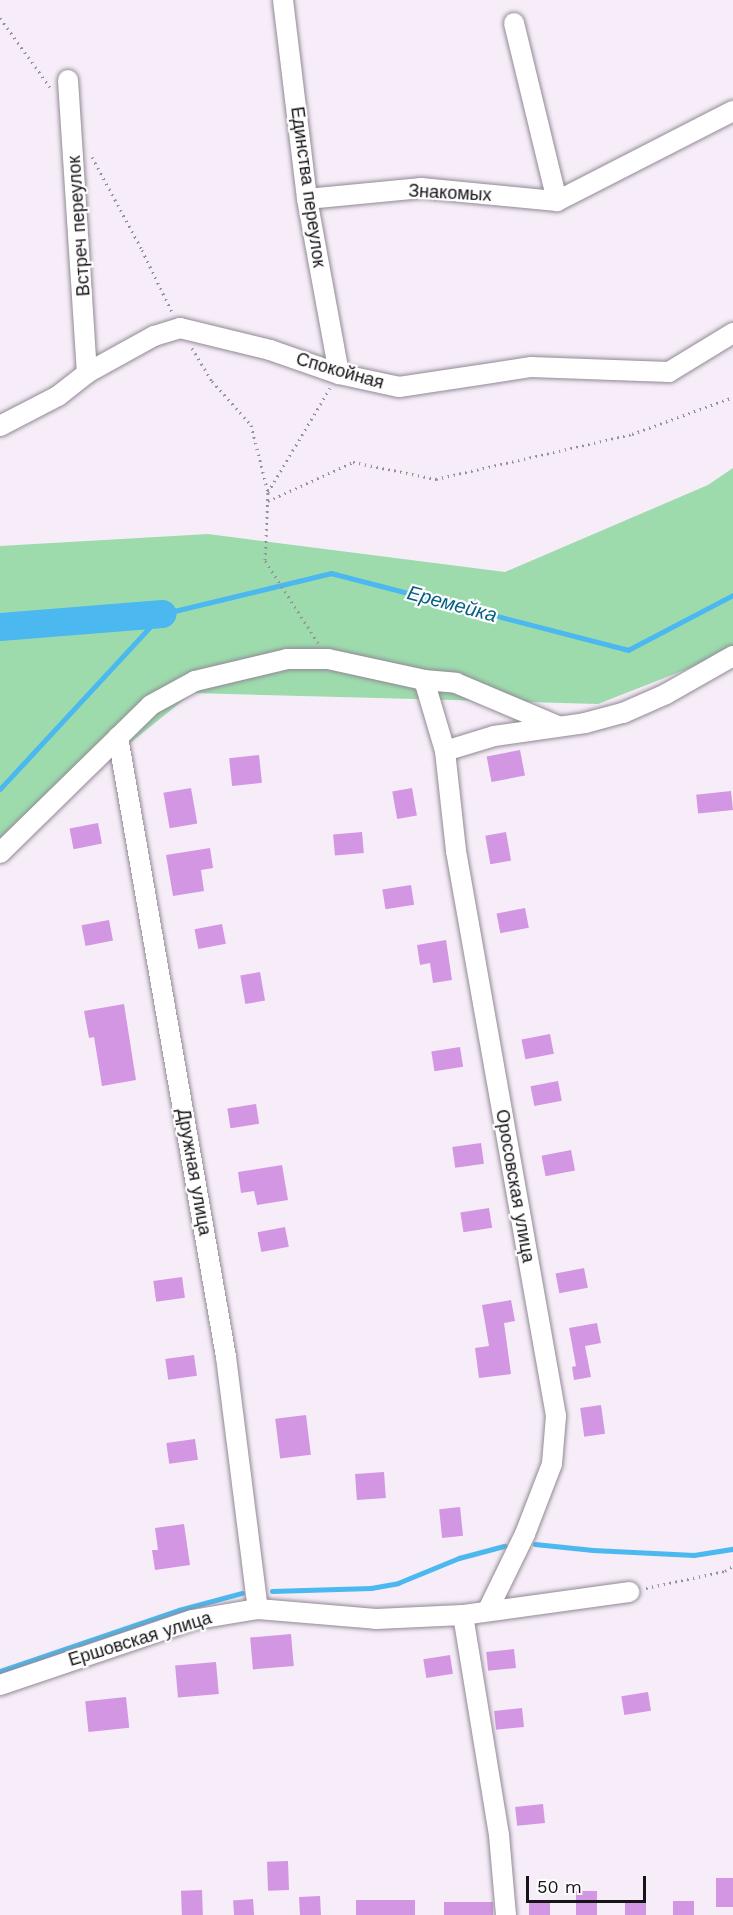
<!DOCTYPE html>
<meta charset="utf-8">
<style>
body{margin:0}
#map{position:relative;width:733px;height:1915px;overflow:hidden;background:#f6edf8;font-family:"Work Sans",sans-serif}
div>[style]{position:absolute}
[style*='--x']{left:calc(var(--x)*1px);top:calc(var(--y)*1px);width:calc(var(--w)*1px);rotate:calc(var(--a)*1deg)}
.green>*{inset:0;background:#9ddbad}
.stream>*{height:4.5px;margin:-2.25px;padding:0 2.25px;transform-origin:2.25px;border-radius:2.25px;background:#4bb8f0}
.river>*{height:28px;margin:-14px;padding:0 14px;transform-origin:14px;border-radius:14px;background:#4bb8f0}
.building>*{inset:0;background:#d396e3;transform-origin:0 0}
.path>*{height:3px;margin-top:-1.5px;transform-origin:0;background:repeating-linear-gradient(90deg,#969098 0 1.5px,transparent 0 6px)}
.roads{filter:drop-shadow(0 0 2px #918994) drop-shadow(0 0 2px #918994)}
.minor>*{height:20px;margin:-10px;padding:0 10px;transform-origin:10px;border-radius:10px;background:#fff}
span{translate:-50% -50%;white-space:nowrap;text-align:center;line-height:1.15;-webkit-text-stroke:4.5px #fdfefd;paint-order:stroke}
.street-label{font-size:18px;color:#171418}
.water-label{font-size:20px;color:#055f83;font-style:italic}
.scale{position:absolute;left:526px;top:1876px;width:120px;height:27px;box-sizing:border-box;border:3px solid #171418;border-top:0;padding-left:8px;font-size:18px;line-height:21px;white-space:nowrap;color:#171418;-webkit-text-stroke:4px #fdfefd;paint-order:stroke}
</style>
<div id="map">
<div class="green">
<i style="clip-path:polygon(733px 468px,733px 651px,598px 704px,192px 693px,0 848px,0 546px,208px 534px,505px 572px,708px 485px)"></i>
</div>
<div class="stream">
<i style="--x:0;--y:789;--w:238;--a:-47.2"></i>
<i style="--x:162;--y:614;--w:174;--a:-13.6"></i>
<i style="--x:331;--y:573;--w:307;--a:14.5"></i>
<i style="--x:628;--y:650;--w:119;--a:-27.6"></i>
<i style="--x:535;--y:1544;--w:58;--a:5.9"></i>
<i style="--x:593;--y:1550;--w:101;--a:2.8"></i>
<i style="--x:694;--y:1555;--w:39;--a:-9"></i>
<i style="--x:272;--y:1591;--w:99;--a:-1.7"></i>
<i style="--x:371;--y:1588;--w:27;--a:-10"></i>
<i style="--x:398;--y:1583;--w:66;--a:-22.3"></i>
<i style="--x:459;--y:1558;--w:47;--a:-14.9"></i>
<i style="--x:0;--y:1671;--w:189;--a:-18.8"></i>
<i style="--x:179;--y:1610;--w:65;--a:-15.1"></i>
</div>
<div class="river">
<i style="--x:0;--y:627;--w:163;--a:-4.6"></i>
</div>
<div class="building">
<i style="left:520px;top:750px;width:26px;height:34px;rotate:79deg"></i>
<i style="left:259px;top:755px;width:28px;height:30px;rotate:84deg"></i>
<i style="left:191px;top:788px;width:36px;height:28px;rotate:80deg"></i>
<i style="left:412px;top:788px;width:28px;height:20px;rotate:80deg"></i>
<i style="left:731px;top:791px;width:19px;height:35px;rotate:84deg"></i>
<i style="left:98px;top:823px;width:21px;height:29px;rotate:79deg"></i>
<i style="left:362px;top:832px;width:21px;height:29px;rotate:85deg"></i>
<i style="left:506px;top:832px;width:29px;height:21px;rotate:80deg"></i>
<i style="clip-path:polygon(210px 848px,213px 868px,201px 870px,204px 891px,173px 896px,166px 855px)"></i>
<i style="left:411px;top:885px;width:20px;height:29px;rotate:81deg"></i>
<i style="left:525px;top:908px;width:20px;height:29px;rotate:79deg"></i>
<i style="left:109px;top:920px;width:21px;height:28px;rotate:79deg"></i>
<i style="left:222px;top:924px;width:20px;height:28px;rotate:79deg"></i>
<i style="clip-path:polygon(446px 940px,452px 980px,433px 983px,430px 963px,420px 965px,417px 945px)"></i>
<i style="left:260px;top:972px;width:29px;height:20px;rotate:80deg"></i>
<i style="clip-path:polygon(124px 1004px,136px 1080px,102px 1086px,94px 1037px,89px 1038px,84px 1011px)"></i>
<i style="left:550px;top:1034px;width:20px;height:29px;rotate:79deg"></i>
<i style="left:460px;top:1047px;width:20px;height:29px;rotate:81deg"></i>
<i style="left:558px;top:1081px;width:20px;height:28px;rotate:79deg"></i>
<i style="left:256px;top:1104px;width:20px;height:29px;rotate:81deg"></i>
<i style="left:481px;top:1143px;width:21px;height:29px;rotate:82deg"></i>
<i style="left:571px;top:1150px;width:21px;height:30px;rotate:79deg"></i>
<i style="clip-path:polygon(282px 1165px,288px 1200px,257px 1205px,254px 1191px,241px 1193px,238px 1172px)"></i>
<i style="left:489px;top:1208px;width:20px;height:29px;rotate:81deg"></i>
<i style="left:285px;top:1227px;width:20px;height:28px;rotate:79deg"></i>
<i style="left:584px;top:1268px;width:20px;height:29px;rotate:79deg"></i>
<i style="left:182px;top:1277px;width:21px;height:29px;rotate:82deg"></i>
<i style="clip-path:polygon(511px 1300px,515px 1321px,504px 1323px,511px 1374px,479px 1378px,475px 1348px,489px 1346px,482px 1305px)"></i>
<i style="clip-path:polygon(597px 1323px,601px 1343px,585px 1346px,591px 1377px,574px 1380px,572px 1367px,576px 1366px,569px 1328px)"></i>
<i style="left:194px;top:1355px;width:21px;height:29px;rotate:82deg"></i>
<i style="left:601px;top:1405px;width:29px;height:21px;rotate:82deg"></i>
<i style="left:306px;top:1415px;width:40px;height:31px;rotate:83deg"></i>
<i style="left:195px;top:1439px;width:21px;height:29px;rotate:82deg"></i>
<i style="left:384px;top:1472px;width:26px;height:29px;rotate:86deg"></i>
<i style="left:460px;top:1507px;width:29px;height:21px;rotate:84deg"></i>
<i style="clip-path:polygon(184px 1524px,190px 1565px,155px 1570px,152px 1550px,158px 1550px,155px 1528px)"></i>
<i style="left:291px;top:1634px;width:32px;height:41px;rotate:85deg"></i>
<i style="left:514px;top:1649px;width:19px;height:28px;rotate:84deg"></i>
<i style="left:450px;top:1655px;width:19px;height:27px;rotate:81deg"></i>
<i style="left:216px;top:1662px;width:32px;height:41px;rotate:85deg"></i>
<i style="left:648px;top:1692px;width:19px;height:27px;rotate:81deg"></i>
<i style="left:126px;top:1697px;width:31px;height:41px;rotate:84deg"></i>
<i style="left:522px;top:1708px;width:19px;height:28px;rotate:84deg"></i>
<i style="left:543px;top:1804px;width:19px;height:28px;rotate:84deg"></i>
<i style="left:288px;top:1861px;width:29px;height:21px;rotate:88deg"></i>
<i style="left:716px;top:1878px;width:17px;height:29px"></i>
<i style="left:202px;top:1890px;width:25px;height:21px;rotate:88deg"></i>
<i style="left:576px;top:1891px;width:21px;height:24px"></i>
<i style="left:320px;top:1896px;width:19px;height:21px;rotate:87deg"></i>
<i style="left:253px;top:1899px;width:16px;height:20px;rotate:86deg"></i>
<i style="left:415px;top:1900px;width:15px;height:59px;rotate:90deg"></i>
<i style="left:529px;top:1901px;width:21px;height:14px"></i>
<i style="left:673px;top:1901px;width:21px;height:14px"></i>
<i style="left:444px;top:1902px;width:49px;height:13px"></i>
<i style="left:625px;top:1902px;width:21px;height:13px"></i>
</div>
<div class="path">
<i style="--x:0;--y:18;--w:85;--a:54.1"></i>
<i style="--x:92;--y:157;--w:106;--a:61.7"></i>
<i style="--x:142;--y:250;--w:71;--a:64.2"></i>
<i style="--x:192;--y:348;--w:39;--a:59"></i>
<i style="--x:212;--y:381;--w:59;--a:48.4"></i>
<i style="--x:251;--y:425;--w:69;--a:75.8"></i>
<i style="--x:268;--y:501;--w:94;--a:-24.6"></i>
<i style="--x:353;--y:462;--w:85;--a:11.6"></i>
<i style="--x:436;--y:479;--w:201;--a:-12.9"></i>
<i style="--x:632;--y:434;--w:108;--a:-20.1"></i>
<i style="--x:318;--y:643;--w:98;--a:-122.6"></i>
<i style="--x:265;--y:560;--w:68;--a:-87.5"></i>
<i style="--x:268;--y:492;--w:121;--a:-59.2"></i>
<i style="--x:646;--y:1588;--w:81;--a:-12.1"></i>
<i style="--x:725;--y:1571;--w:9;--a:-32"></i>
</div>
<div class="roads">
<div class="minor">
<i style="--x:283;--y:0;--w:200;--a:83.1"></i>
<i style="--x:307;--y:199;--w:178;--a:79.6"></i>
<i style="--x:514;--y:23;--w:183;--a:76.4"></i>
<i style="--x:68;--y:80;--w:294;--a:86.3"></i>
<i style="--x:307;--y:199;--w:115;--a:-5.5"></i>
<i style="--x:421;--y:188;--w:137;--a:5.5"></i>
<i style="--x:557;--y:201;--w:198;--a:-27.1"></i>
<i style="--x:0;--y:426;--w:65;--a:-27.3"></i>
<i style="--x:58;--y:396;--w:37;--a:-38"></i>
<i style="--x:87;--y:373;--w:77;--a:-28.9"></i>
<i style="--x:154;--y:336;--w:27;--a:-17"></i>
<i style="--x:180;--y:328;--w:93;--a:13.7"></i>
<i style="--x:270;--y:350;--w:73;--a:19.2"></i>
<i style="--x:339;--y:374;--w:61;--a:12.2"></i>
<i style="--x:399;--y:387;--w:134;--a:-8.6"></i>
<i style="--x:531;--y:367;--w:138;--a:2.1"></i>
<i style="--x:669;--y:372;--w:75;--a:-31.4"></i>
<i style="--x:424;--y:680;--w:32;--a:5"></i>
<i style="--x:456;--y:683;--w:111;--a:22.9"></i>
<i style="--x:118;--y:737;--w:629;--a:80.12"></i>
<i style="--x:226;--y:1357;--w:254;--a:82.8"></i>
<i style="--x:445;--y:751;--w:51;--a:-17"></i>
<i style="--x:494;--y:736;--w:92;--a:-8.1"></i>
<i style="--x:585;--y:723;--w:39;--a:-15"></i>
<i style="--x:623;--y:713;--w:47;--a:-23.8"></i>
<i style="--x:666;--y:694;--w:77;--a:-29.6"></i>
<i style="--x:0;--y:853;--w:211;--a:-44.4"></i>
<i style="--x:151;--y:705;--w:50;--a:-28.6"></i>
<i style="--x:195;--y:681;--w:95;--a:-13.4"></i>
<i style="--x:287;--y:659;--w:41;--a:0"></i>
<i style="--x:328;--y:659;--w:98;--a:12.3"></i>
<i style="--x:424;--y:680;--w:74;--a:73.5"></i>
<i style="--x:445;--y:751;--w:101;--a:83.7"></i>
<i style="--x:456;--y:851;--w:574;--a:79.96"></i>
<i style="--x:556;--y:1416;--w:48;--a:94.8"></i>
<i style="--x:552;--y:1464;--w:75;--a:111.1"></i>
<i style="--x:525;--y:1534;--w:85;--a:116"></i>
<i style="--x:0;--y:1685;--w:203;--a:-18.7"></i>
<i style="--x:192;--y:1620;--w:67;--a:-9.5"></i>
<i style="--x:258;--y:1609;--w:118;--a:4.8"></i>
<i style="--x:376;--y:1619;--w:87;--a:-2.6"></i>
<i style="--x:506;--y:1915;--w:80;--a:-95"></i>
<i style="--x:499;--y:1835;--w:223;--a:-99.3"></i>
<i style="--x:463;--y:1615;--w:168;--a:-7.9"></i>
</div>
</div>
<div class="street-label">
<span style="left:308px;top:187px;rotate:82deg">Единства переулок</span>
<span style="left:450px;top:193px;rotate:3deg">Знакомых</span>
<span style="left:79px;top:226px;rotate:-94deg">Встреч переулок</span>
<span style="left:340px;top:371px;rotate:16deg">Спокойная</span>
<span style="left:194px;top:1172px;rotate:80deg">Дружная улица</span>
<span style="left:515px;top:1186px;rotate:80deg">Оросовская улица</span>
<span style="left:140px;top:1639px;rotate:-17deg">Ершовская улица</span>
</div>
<div class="water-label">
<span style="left:452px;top:604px;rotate:15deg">Еремейка</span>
</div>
<div class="scale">50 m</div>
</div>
